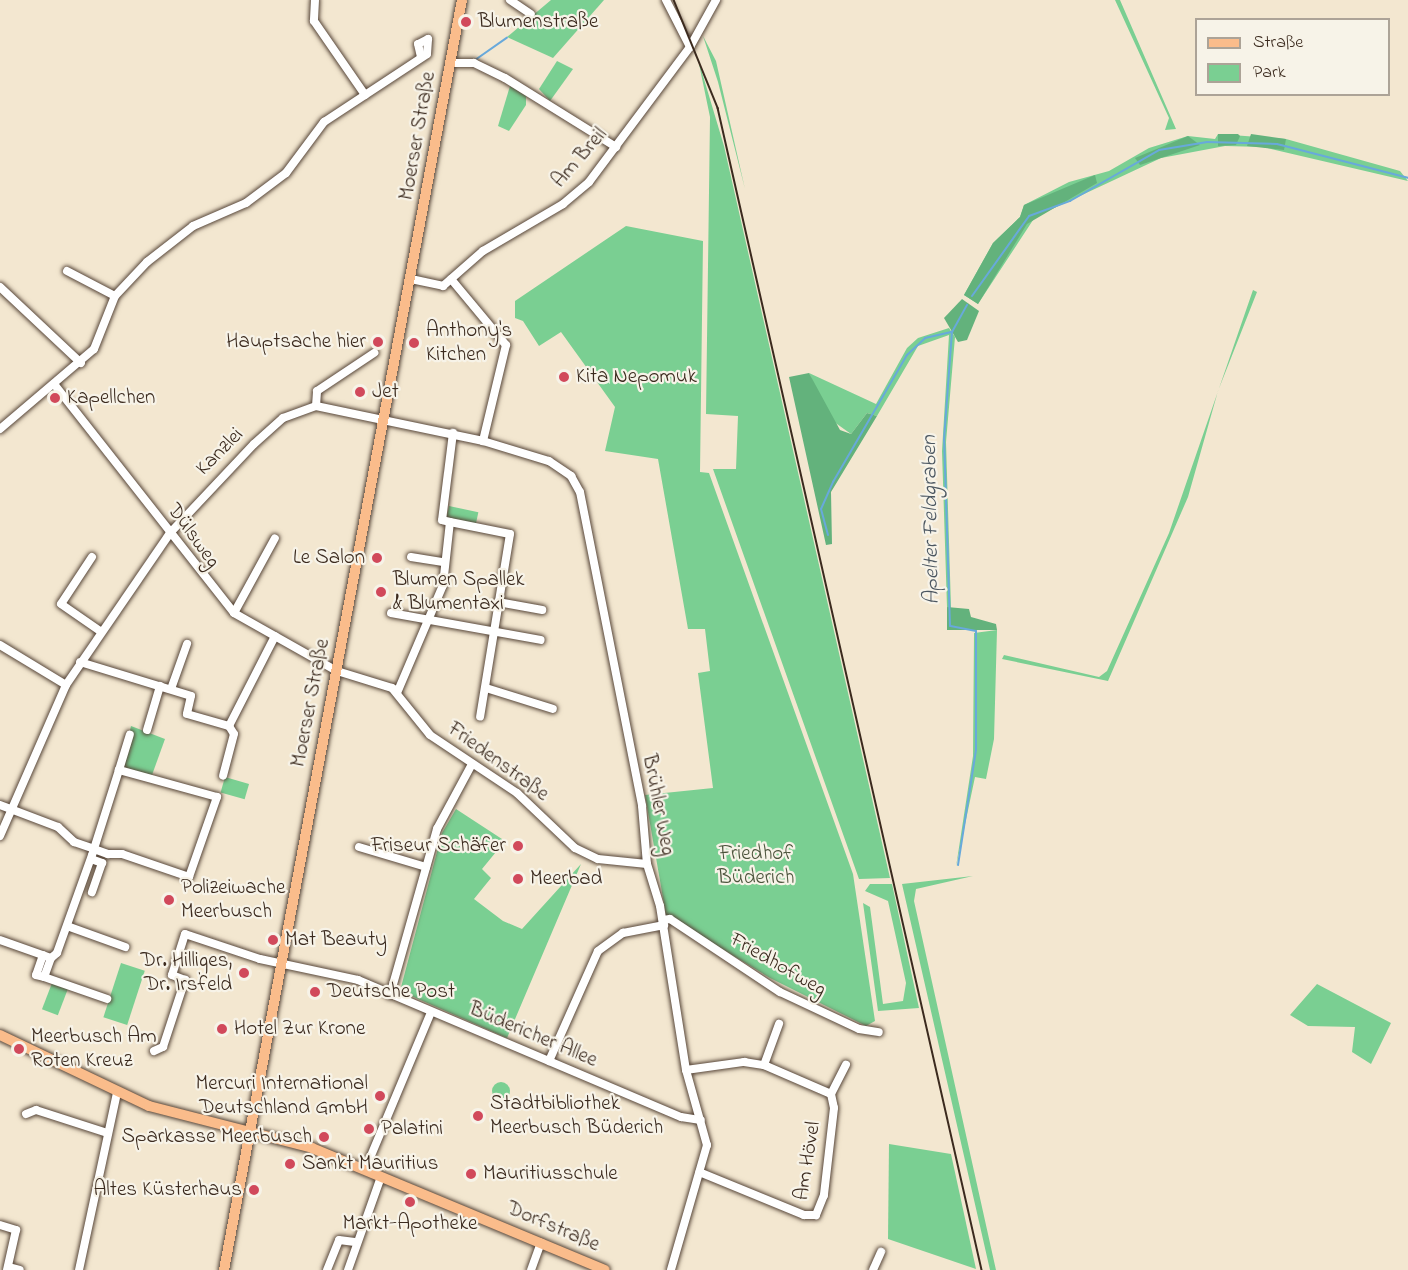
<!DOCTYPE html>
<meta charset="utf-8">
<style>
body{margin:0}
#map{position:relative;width:1408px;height:1270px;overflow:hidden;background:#f3e7d0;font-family:"Indie Flower",sans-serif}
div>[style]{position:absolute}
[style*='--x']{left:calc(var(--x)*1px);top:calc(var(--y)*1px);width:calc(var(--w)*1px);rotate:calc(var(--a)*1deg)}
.green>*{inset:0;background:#7acf92;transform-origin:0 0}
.round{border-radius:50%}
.forest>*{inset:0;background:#63b27c}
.stream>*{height:2px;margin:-1px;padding:0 1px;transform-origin:1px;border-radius:1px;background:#68a9db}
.roads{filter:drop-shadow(0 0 2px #574639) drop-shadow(0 0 2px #574639)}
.minor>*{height:8px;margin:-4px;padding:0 4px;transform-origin:4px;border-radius:4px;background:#fff}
.major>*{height:10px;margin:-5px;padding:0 5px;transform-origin:5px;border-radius:5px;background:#fabc8b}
.tram>*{height:1.5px;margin:-0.75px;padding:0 0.75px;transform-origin:0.75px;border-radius:0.75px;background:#3b2a1e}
.dots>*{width:16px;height:16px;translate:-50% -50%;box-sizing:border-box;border:3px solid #f7f3e8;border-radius:50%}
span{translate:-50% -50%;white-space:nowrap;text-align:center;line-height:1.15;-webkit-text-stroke:4.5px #f7f3e8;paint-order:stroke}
.poi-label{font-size:21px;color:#3b2a1e}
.left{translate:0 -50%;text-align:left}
.right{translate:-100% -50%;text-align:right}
.street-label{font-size:21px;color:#3b2a1e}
.park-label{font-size:21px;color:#4b533b}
.water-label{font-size:22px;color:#4b5660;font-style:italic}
.legend{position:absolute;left:1195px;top:18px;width:195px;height:78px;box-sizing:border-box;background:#f7f3e8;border:2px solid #aca397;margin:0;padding:8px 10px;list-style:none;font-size:18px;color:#3b2a1e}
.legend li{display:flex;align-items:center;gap:12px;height:30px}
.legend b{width:30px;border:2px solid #aca397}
</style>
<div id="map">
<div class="green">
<i style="clip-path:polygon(551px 0,604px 0,553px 58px,507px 37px)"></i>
<i style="clip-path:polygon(1115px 0,1120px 0,1176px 129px,1165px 130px,1169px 118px)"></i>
<i style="clip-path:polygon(703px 36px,716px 61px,745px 189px,718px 82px)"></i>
<i style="clip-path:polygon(698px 59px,724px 146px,890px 878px,859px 879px,713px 469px,736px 469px,738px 416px,706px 414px,710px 117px)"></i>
<i style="clip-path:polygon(557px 61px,573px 69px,550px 101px,539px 89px)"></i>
<i style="clip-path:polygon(510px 86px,526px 96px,526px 105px,509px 131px,498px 126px)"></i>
<i style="clip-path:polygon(1218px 134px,1286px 139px,1400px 171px,1408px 181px,1263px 147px,1225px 146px,1161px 158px,1035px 217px,978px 304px,964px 295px,993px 243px,1020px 217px,1024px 205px,1069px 182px,1109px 171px,1149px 148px,1188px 136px,1215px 139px)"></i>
<i style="clip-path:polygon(626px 226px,703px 241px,700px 472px,709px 473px,853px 874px,875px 1021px,866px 1026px,770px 978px,666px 915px,645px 795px,713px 788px,698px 673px,710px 671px,705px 629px,688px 629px,658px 459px,605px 451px,615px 407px,561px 332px,539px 346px,523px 321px,515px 318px,515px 301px)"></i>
<i style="clip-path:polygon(1253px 290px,1257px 292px,1218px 391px,1188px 497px,1108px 681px,1002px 659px,1004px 655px,1099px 677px,1107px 671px,1169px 533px)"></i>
<i style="clip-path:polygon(949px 328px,955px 337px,946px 442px,951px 608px,947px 607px,942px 451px,949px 335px,918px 346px,877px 416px,867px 413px,851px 434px,830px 419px,809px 373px,876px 404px,907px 348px,918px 338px)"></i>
<i style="left:449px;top:506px;width:30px;height:12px;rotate:12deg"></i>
<i style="clip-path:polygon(997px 630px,994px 739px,986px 779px,975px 777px,956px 867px,973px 756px,974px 633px)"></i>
<i style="clip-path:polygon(131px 726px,165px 739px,152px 775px,121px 770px)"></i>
<i style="left:225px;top:777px;width:25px;height:16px;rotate:16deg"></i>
<i style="clip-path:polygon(456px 809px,505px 841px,482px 869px,491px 878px,474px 899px,503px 921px,522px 929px,581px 864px,507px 1038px,400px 991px,442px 833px)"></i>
<i style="clip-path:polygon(973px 876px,916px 889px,914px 901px,996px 1270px,990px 1270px,902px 884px)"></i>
<i style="clip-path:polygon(870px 884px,892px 884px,919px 1008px,878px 1011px,863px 903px,870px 907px,883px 1004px,903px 1001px,906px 983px,888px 901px,865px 891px)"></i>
<i style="left:121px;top:963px;width:25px;height:57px;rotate:18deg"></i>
<i style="left:52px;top:983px;width:17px;height:28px;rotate:21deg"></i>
<i style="clip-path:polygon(1317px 984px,1391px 1023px,1371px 1064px,1352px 1052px,1355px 1027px,1308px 1026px,1290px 1015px)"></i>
<i class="round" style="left:492px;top:1082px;width:18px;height:18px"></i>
<i style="clip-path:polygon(889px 1144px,951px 1154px,976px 1269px,888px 1239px)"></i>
</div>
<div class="forest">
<i style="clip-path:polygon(1218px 134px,1238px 134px,1240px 136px,1236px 145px,1218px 146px)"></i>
<i style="clip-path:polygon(1251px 134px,1286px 139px,1284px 150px,1247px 146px)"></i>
<i style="clip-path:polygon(1188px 136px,1200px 145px,1140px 165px,1135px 158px)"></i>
<i style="clip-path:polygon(1095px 175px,1097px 183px,1027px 224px,978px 304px,964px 295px,993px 243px,1020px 217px,1024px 205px)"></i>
<i style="clip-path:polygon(962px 299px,979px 311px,967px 340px,958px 342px,944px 318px)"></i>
<i style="clip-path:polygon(809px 373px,840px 430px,851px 434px,867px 413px,877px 416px,831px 492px,832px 544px,826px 545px,789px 377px)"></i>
<i style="clip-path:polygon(947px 607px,969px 609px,971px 617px,996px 624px,997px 630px,947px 630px)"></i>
</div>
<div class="stream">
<i style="--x:475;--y:60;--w:39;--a:-35"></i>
<i style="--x:972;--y:296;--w:98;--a:-54.5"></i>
<i style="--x:1029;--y:216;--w:44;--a:-20.1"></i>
<i style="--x:1070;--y:201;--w:103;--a:-29.8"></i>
<i style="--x:1159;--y:150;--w:49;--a:-9.5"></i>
<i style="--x:1207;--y:142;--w:70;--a:1.6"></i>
<i style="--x:1277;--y:144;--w:135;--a:14.5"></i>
<i style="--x:828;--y:535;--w:27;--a:-105"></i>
<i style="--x:821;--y:509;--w:30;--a:-66"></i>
<i style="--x:833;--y:482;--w:147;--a:-59.8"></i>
<i style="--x:907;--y:355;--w:25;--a:-43"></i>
<i style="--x:925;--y:338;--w:28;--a:-13"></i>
<i style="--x:958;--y:865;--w:116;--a:-81.1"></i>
<i style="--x:976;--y:750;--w:119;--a:-90"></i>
<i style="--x:976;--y:631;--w:26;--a:-169"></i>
<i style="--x:950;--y:626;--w:186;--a:-91.8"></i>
<i style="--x:944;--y:440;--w:108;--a:-85.8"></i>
<i style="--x:952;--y:332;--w:31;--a:-61"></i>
</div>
<div class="roads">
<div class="minor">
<i style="--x:315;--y:0;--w:21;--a:93"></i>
<i style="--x:314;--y:21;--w:90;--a:55.4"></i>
<i style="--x:510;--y:0;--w:25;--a:34"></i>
<i style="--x:666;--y:0;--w:53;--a:62.9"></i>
<i style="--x:451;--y:63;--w:23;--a:0"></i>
<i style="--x:474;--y:63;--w:34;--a:26"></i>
<i style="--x:505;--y:78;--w:131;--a:31.9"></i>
<i style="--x:67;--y:271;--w:54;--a:27.5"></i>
<i style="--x:411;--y:279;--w:33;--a:12"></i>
<i style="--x:443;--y:286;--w:53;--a:-41.2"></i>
<i style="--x:483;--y:251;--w:93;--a:-30.4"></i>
<i style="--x:563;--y:204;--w:34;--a:-40"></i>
<i style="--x:589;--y:182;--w:169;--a:-53.2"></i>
<i style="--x:690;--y:47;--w:54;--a:-61"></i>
<i style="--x:451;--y:279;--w:86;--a:50.2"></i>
<i style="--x:506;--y:345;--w:99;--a:103.5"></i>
<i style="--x:0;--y:287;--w:111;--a:43.2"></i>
<i style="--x:54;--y:384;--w:291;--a:51.8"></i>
<i style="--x:234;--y:613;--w:118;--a:29.4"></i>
<i style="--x:337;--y:671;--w:58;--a:17.2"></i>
<i style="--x:392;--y:688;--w:60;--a:51"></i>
<i style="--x:430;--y:735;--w:105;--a:33.7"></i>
<i style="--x:517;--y:793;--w:80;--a:43.5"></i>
<i style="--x:575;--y:848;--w:25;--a:26"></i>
<i style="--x:598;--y:859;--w:49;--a:5.8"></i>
<i style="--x:316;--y:406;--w:15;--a:-86"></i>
<i style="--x:317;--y:391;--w:69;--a:-33.7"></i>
<i style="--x:0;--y:429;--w:123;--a:-40.4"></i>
<i style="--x:94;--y:349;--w:57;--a:-68.4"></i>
<i style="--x:115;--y:296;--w:47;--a:-46.7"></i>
<i style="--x:147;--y:262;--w:58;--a:-38"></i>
<i style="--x:193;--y:226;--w:58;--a:-23.5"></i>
<i style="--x:246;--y:203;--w:50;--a:-36.9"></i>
<i style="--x:286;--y:173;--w:64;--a:-53.3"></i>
<i style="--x:324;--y:122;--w:123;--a:-33.4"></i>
<i style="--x:427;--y:54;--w:15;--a:-86"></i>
<i style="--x:428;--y:39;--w:11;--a:153"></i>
<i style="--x:418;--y:44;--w:13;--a:77"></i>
<i style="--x:450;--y:522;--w:61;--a:11.3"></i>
<i style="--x:510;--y:534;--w:185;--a:99.3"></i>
<i style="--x:92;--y:557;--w:56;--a:123.4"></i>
<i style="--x:61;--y:604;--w:47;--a:34.7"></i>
<i style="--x:411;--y:557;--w:31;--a:9"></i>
<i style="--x:498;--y:602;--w:45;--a:10.3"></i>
<i style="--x:234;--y:613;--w:85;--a:-61.3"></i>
<i style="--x:391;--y:613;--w:152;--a:10.2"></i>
<i style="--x:0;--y:645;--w:77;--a:31.2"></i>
<i style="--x:80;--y:662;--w:116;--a:17"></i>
<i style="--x:191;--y:696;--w:18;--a:103"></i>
<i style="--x:187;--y:714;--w:44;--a:15.9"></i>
<i style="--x:229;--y:726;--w:9;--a:58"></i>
<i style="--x:234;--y:734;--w:43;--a:104.7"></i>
<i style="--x:486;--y:688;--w:70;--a:17.4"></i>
<i style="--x:171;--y:689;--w:48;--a:-70.4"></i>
<i style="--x:397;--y:693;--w:117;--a:-66.9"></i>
<i style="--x:443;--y:585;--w:63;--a:-83.7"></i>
<i style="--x:450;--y:522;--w:8;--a:-166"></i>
<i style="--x:442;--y:520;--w:88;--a:-82.8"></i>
<i style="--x:229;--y:726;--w:101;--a:-62.9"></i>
<i style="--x:147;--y:730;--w:46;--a:-73.5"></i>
<i style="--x:119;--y:770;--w:37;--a:-73"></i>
<i style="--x:0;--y:805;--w:62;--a:20.8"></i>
<i style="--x:58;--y:827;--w:22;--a:43"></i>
<i style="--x:74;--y:842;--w:21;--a:19"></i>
<i style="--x:94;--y:849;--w:15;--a:20"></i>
<i style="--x:108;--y:854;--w:14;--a:0"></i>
<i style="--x:122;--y:854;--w:71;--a:18.9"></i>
<i style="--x:189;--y:877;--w:85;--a:-70.7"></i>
<i style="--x:217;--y:797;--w:102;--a:-164.6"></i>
<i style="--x:119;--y:770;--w:83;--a:107.6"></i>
<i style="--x:94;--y:849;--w:6;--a:108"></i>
<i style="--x:92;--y:855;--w:104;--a:109.7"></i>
<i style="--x:57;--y:953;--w:8;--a:140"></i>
<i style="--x:0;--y:836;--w:165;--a:-66.4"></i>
<i style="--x:66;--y:685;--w:184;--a:-55.6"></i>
<i style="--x:170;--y:533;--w:122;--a:-46.7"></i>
<i style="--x:254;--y:444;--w:39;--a:-42"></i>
<i style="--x:283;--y:418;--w:35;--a:-20"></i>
<i style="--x:316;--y:406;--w:171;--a:11.8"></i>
<i style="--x:483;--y:441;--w:69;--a:16.9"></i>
<i style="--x:549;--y:461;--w:27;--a:34"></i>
<i style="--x:571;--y:476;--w:18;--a:61"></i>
<i style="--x:580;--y:492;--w:320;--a:78.8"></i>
<i style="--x:642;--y:806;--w:58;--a:85.1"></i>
<i style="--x:359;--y:847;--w:70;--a:16.6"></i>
<i style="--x:91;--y:859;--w:12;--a:20"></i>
<i style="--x:102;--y:863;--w:31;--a:109"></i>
<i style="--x:647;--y:864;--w:44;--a:72.8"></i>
<i style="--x:660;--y:906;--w:166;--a:81"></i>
<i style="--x:686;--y:1070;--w:78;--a:74.4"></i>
<i style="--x:707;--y:1145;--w:130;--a:106.1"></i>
<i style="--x:663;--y:920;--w:7;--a:-8"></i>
<i style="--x:670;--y:919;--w:132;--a:33.6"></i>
<i style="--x:780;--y:992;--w:87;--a:25.1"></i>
<i style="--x:859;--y:1029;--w:20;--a:9"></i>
<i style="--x:67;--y:926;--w:62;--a:19.9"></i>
<i style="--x:0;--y:940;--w:54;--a:19.4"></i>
<i style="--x:51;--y:958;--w:20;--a:110"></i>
<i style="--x:44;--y:977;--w:67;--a:19.2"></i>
<i style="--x:43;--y:955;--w:21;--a:109"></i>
<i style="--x:36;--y:975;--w:8;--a:14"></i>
<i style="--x:390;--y:995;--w:173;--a:-74.2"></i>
<i style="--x:437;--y:829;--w:74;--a:-61.7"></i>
<i style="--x:154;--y:1051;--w:10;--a:-24"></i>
<i style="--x:163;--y:1047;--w:71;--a:-71.8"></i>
<i style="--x:185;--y:980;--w:14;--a:-159"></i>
<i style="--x:172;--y:975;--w:43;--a:-72.4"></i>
<i style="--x:185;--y:934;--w:79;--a:18.4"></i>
<i style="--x:260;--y:959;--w:100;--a:12.1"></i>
<i style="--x:358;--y:980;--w:351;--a:23"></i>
<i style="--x:681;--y:1117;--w:20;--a:9"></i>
<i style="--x:549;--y:1061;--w:120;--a:-66"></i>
<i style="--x:598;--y:951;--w:31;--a:-36"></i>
<i style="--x:623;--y:933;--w:42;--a:-11"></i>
<i style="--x:764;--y:1065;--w:44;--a:-69.9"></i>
<i style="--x:686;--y:1070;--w:59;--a:-7.9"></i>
<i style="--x:744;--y:1062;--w:20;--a:9"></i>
<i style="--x:764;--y:1065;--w:73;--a:23.4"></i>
<i style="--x:831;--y:1094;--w:14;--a:78"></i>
<i style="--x:834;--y:1108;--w:88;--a:96.6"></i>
<i style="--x:824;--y:1195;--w:22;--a:112"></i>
<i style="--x:816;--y:1215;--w:12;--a:180"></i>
<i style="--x:804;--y:1215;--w:113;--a:-157.7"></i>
<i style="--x:831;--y:1094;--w:33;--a:-63"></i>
<i style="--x:26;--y:1114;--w:11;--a:-22"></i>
<i style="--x:36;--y:1110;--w:75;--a:17.9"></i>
<i style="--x:365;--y:1170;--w:171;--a:-67.3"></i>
<i style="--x:0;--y:1225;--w:17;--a:17"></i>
<i style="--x:16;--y:1230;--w:41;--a:102.7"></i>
<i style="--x:9;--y:1267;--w:11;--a:15"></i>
<i style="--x:79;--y:1270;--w:182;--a:-77.9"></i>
<i style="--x:327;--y:1270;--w:32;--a:-68"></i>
<i style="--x:339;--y:1240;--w:16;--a:7"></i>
<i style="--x:348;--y:1270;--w:99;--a:-70.5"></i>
<i style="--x:531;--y:1270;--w:29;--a:-70"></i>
<i style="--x:873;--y:1270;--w:20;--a:-66"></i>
</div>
<div class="major">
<i style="--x:0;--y:1035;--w:165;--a:25.5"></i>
<i style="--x:149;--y:1106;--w:168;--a:14.4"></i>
<i style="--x:312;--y:1148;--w:317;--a:22.6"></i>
<i style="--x:224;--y:1270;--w:1292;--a:-79.39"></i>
</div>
</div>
<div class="tram">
<i style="--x:674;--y:0;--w:117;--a:67.8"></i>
<i style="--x:718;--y:108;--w:1192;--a:77.2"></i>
</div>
<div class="dots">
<i style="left:466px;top:22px;background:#d1495b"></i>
<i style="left:378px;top:342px;background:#d1495b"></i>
<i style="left:414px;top:343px;background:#d1495b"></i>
<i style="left:564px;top:377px;background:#d1495b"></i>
<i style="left:360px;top:392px;background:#d1495b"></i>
<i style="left:55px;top:398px;background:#d1495b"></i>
<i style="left:377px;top:558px;background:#d1495b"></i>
<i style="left:381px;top:592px;background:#d1495b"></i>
<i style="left:518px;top:846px;background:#d1495b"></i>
<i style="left:518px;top:879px;background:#d1495b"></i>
<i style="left:169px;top:900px;background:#d1495b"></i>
<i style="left:273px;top:940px;background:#d1495b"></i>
<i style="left:244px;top:973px;background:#d1495b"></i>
<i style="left:315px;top:992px;background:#d1495b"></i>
<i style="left:222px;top:1029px;background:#d1495b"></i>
<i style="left:19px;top:1049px;background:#d1495b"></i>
<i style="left:380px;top:1096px;background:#d1495b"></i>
<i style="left:478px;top:1116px;background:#d1495b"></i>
<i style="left:369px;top:1129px;background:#d1495b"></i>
<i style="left:324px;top:1137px;background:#d1495b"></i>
<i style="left:290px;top:1164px;background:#d1495b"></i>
<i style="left:471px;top:1174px;background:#d1495b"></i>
<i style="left:254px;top:1190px;background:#d1495b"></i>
<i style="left:410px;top:1202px;background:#d1495b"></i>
</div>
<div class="poi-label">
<span class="left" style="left:478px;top:22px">Blumenstraße</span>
<span class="left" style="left:426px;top:343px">Anthony's<br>Kitchen</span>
<span class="right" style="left:366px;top:342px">Hauptsache hier</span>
<span class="left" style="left:576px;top:377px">Kita Nepomuk</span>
<span class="left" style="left:372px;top:392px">Jet</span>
<span class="left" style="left:67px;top:398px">Kapellchen</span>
<span class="right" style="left:365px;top:558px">Le Salon</span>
<span class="left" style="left:393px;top:592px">Blumen Spallek<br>&amp; Blumentaxi</span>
<span class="right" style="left:506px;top:846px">Friseur Schäfer</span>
<span class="left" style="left:530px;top:879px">Meerbad</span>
<span class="left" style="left:181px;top:900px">Polizeiwache<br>Meerbusch</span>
<span class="left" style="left:285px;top:940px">Mat Beauty</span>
<span class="right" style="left:232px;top:973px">Dr. Hilliges,<br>Dr. Irsfeld</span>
<span class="left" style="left:327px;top:992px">Deutsche Post</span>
<span class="left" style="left:234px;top:1029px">Hotel Zur Krone</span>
<span class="left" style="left:31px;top:1049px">Meerbusch Am<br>Roten Kreuz</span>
<span class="right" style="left:368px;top:1096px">Mercuri International<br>Deutschland GmbH</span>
<span class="left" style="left:490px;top:1116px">Stadtbibliothek<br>Meerbusch Büderich</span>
<span class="left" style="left:381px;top:1129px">Palatini</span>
<span class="right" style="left:312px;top:1137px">Sparkasse Meerbusch</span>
<span class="left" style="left:302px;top:1164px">Sankt Mauritius</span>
<span class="left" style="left:483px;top:1174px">Mauritiusschule</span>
<span class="right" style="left:242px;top:1190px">Altes Küsterhaus</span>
<span style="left:410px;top:1224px">Markt-Apotheke</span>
</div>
<div class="street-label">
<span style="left:418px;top:136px;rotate:-80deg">Moerser Straße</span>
<span style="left:580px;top:158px;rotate:-49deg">Am Breil</span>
<span style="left:220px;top:452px;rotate:-45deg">Kanzlei</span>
<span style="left:193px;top:536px;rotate:54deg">Dülsweg</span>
<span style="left:311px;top:703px;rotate:-79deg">Moerser Straße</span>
<span style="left:498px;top:762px;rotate:36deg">Friedenstraße</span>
<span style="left:658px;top:805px;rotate:79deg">Brühler Weg</span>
<span style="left:778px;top:965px;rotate:30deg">Friedhofweg</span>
<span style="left:533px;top:1035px;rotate:23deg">Büdericher Allee</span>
<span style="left:808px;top:1161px;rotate:-81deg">Am Hövel</span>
<span style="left:553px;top:1227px;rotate:23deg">Dorfstraße</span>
</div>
<div class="park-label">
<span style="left:756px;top:866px">Friedhof<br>Büderich</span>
</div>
<div class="water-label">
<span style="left:932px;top:520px;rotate:-91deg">Apelter Feldgraben</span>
</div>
<ul class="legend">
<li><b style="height:8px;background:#fabc8b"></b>Straße</li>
<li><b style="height:16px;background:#7acf92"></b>Park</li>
</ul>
</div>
